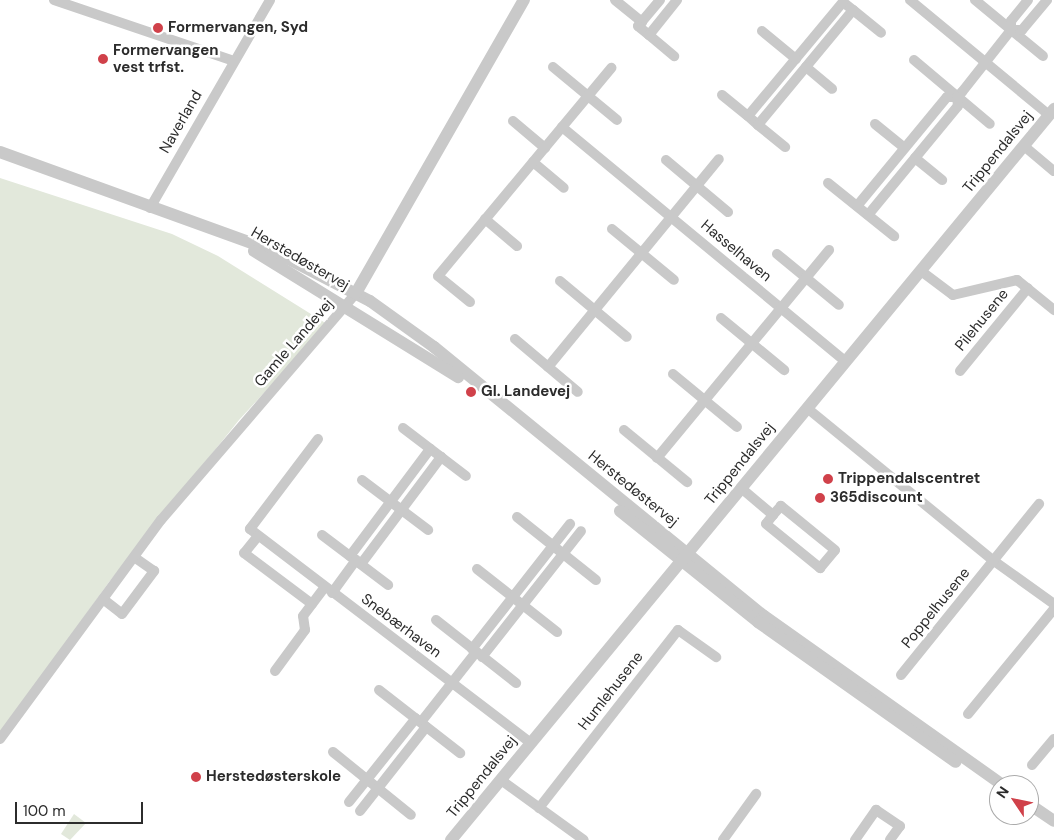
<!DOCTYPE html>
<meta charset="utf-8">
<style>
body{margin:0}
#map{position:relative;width:1054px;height:840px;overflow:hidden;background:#fff;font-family:"DM Sans",sans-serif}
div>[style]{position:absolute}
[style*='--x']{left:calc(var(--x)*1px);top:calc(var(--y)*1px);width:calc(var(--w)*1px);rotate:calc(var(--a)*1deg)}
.green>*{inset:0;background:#e2e8db}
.minor>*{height:10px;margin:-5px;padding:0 5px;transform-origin:5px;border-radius:5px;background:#c9c9c9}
.tertiary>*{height:12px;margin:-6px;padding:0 6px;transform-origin:6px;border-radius:6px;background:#c9c9c9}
.dots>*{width:14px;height:14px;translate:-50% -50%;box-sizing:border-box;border:2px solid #fff;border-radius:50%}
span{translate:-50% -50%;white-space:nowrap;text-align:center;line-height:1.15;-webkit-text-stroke:5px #fff;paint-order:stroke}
.poi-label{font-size:15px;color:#2c2c2c;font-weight:700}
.left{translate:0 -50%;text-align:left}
.street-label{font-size:15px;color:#2c2c2c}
.north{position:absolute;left:989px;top:775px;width:50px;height:50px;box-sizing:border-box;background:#fff;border:1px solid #ababab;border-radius:50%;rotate:304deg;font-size:14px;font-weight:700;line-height:20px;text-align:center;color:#2c2c2c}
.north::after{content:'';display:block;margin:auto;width:18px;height:22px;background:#d0414a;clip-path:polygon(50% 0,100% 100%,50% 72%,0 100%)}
.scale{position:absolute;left:15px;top:802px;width:128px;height:22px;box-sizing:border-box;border:2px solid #2c2c2c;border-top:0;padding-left:6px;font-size:15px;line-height:18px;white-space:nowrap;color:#2c2c2c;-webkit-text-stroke:4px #fff;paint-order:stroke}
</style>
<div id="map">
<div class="green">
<i style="clip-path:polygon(0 178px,172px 234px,218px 256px,327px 324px,239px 420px,109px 582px,0 735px)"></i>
<i style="clip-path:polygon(74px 814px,86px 823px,70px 840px,61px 834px)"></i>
</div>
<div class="minor">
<i style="--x:54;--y:0;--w:190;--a:18.7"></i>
<i style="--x:615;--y:0;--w:35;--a:39"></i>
<i style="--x:660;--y:0;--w:34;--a:130"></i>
<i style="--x:638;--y:26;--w:14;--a:39"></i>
<i style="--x:649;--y:35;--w:45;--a:-51.3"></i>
<i style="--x:910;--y:0;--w:180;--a:39.6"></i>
<i style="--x:975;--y:0;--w:88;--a:39.5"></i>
<i style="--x:843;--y:2;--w:13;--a:39"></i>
<i style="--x:853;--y:10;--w:149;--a:129.6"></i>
<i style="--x:758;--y:125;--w:13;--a:-138"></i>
<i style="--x:748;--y:116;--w:148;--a:-50.2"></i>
<i style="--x:853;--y:10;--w:36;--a:39"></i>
<i style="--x:1011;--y:30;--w:11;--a:0"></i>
<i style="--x:1022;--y:30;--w:39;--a:-50"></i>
<i style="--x:762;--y:31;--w:44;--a:39.5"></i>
<i style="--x:649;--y:35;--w:33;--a:40"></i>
<i style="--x:914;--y:60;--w:99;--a:40.1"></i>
<i style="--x:553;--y:67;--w:83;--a:39.6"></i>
<i style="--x:806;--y:67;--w:34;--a:40"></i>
<i style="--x:722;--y:95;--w:33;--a:39"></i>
<i style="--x:513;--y:121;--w:42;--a:40.2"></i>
<i style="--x:875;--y:124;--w:38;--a:39"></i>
<i style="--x:758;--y:125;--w:35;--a:39"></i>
<i style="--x:562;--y:127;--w:367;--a:39.6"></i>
<i style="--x:1024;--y:146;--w:39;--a:40"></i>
<i style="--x:915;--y:158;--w:35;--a:39"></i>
<i style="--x:666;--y:160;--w:81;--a:40"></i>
<i style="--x:533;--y:162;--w:40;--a:40"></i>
<i style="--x:828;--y:183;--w:85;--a:38.8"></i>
<i style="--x:857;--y:206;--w:141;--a:-50.5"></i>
<i style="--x:947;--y:97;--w:10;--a:0"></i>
<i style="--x:957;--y:97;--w:7;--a:-45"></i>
<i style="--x:962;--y:92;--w:79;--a:-51.7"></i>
<i style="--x:1011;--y:30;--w:9;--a:-90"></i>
<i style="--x:1011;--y:21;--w:27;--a:-51"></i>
<i style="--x:150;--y:208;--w:240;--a:-60"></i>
<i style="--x:868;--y:215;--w:141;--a:-50.5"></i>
<i style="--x:958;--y:106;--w:9;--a:-96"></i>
<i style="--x:485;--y:219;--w:42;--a:40.2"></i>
<i style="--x:612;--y:229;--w:80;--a:39.4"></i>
<i style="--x:777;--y:254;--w:80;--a:39.4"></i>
<i style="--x:921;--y:271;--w:40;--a:37"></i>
<i style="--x:953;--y:295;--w:66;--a:-13.2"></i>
<i style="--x:1017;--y:280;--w:48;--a:39"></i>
<i style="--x:560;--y:281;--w:87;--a:39.9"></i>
<i style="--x:470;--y:302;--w:41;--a:-140.9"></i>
<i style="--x:438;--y:276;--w:271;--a:-50.2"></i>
<i style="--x:721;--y:318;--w:82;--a:39.5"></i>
<i style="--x:515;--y:339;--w:82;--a:40.1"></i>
<i style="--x:548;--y:367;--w:269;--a:-50.6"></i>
<i style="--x:960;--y:371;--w:107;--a:-50.7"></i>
<i style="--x:673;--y:374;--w:83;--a:39.6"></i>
<i style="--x:807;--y:408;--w:242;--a:39.3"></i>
<i style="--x:994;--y:561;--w:74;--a:35.6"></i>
<i style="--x:403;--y:428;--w:79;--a:37.3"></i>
<i style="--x:624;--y:430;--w:82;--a:39.5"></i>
<i style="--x:318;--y:439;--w:113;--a:127.1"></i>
<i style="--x:250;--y:529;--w:353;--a:37.3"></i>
<i style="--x:657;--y:458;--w:270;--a:-50.4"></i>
<i style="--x:362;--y:480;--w:83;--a:37.1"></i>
<i style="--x:741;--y:488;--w:42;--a:40.2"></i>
<i style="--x:773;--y:515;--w:11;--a:128"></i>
<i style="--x:766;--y:524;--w:70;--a:39.2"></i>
<i style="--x:820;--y:568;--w:23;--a:-50"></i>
<i style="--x:835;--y:550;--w:70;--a:-140.8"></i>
<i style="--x:781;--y:506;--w:12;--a:132"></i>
<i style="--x:517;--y:517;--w:101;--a:38.6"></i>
<i style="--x:322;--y:535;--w:83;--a:37.1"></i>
<i style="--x:258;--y:536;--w:22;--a:129"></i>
<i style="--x:244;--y:553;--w:85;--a:36.9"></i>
<i style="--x:350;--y:556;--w:134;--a:-53.2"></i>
<i style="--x:361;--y:564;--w:134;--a:-53.2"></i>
<i style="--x:477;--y:569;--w:102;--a:38.2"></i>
<i style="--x:332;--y:593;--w:41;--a:-54"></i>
<i style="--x:103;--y:599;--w:24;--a:38"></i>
<i style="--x:122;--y:614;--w:54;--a:-53.3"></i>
<i style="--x:154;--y:571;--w:24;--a:-145"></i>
<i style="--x:436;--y:620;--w:102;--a:38.2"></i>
<i style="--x:472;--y:649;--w:159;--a:-51.9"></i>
<i style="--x:482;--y:657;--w:160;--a:-51.8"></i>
<i style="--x:275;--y:671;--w:51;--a:-53.8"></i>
<i style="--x:305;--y:630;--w:14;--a:-98"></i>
<i style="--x:303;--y:616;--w:36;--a:-53"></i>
<i style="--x:901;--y:675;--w:220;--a:-51.1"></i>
<i style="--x:379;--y:690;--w:103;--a:37.9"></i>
<i style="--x:968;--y:714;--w:136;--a:-50.7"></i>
<i style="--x:421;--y:722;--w:89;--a:-51.8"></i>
<i style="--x:0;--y:739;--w:272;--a:-53.7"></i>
<i style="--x:161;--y:520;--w:299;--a:-49.3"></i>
<i style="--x:333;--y:752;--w:100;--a:38.9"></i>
<i style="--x:1032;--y:765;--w:34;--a:-50"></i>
<i style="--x:501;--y:780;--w:102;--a:35.9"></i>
<i style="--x:349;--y:802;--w:107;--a:-51.4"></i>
<i style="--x:539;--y:808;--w:226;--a:-52"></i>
<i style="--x:678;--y:630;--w:47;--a:35.4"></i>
<i style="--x:360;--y:811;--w:107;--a:-51.8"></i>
<i style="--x:723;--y:840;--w:57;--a:-54.3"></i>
<i style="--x:855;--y:840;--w:37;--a:-55"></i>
<i style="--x:876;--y:810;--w:29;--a:34"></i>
<i style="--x:900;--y:826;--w:17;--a:126"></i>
</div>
<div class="tertiary">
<i style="--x:0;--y:152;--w:290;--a:19.9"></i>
<i style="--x:273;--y:251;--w:109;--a:27.3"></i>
<i style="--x:370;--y:301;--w:79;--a:35.7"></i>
<i style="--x:434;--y:347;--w:426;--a:39.2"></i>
<i style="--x:764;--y:616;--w:293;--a:35.3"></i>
<i style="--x:254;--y:251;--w:240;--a:31.7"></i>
<i style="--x:356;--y:293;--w:338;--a:-60.2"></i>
<i style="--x:620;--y:511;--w:177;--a:38.8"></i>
<i style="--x:758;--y:622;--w:242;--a:35.3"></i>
<i style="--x:1029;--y:804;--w:30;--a:34"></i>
<i style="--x:451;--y:840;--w:948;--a:-50.48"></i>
</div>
<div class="dots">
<i style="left:158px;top:28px;background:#d0414a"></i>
<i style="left:103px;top:59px;background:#d0414a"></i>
<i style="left:471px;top:392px;background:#d0414a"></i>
<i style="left:828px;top:479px;background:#d0414a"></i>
<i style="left:820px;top:498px;background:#d0414a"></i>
<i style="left:196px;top:777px;background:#d0414a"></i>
</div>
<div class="poi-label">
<span class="left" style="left:168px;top:28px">Formervangen, Syd</span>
<span class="left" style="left:113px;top:59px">Formervangen<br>vest trfst.</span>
<span class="left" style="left:481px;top:392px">Gl. Landevej</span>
<span class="left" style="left:838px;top:479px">Trippendalscentret</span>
<span class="left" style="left:830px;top:498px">365discount</span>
<span class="left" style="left:206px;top:777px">Herstedøsterskole</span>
</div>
<div class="street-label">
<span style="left:181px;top:122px;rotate:-60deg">Naverland</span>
<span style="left:998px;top:152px;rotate:-51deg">Trippendalsvej</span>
<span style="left:736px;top:251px;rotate:40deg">Hasselhaven</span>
<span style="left:300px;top:259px;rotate:30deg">Herstedøstervej</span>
<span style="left:982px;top:320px;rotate:-51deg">Pilehusene</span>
<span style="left:294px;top:343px;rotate:-49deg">Gamle Landevej</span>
<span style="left:740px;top:464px;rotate:-51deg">Trippendalsvej</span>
<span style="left:633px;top:489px;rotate:39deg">Herstedøstervej</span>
<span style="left:936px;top:608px;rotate:-51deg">Poppelhusene</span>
<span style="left:401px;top:626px;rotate:37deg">Snebærhaven</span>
<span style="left:611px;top:691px;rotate:-52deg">Humlehusene</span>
<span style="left:482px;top:777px;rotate:-51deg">Trippendalsvej</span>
</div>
<div class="north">N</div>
<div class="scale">100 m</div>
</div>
